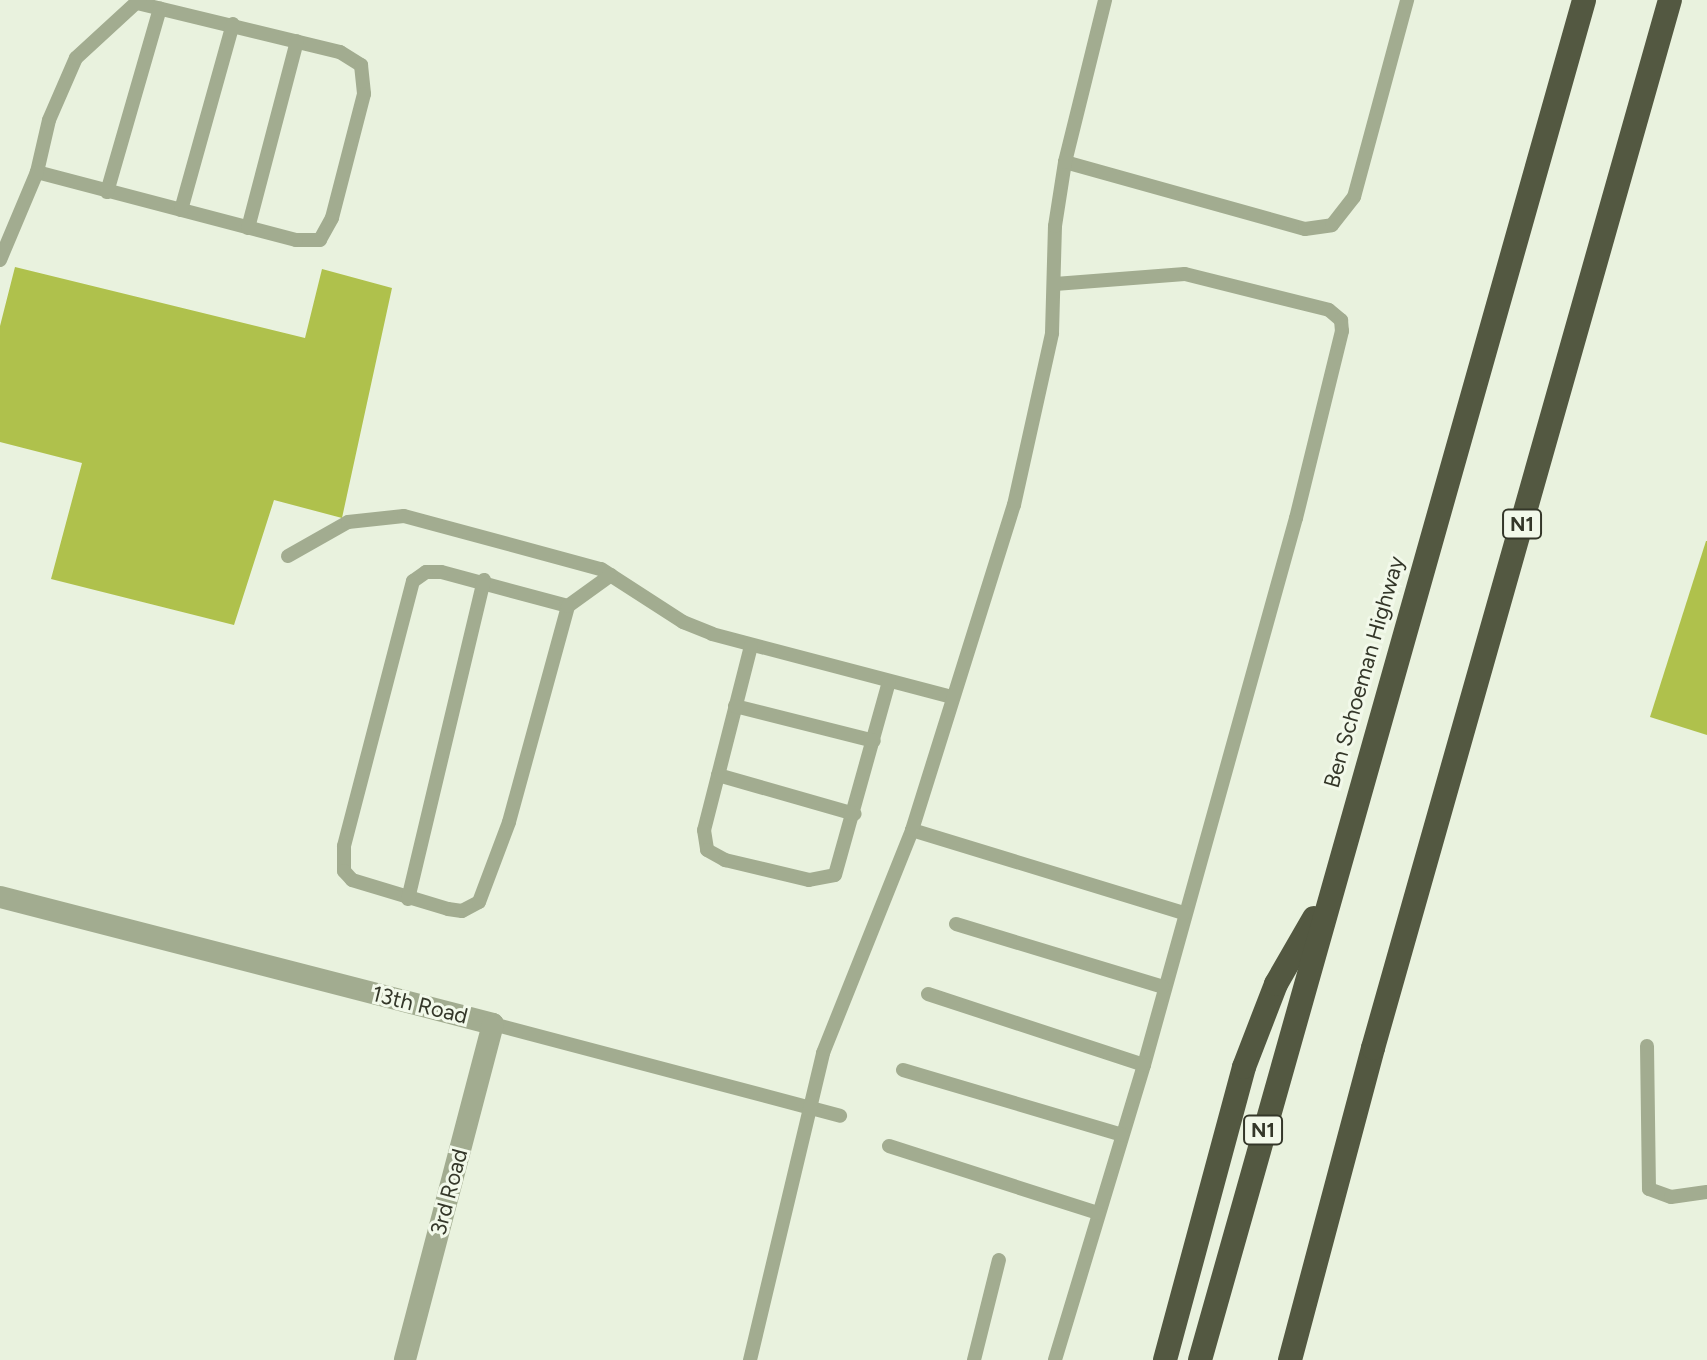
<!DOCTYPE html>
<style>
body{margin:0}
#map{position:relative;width:1707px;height:1360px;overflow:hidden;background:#e9f2de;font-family:Figtree,sans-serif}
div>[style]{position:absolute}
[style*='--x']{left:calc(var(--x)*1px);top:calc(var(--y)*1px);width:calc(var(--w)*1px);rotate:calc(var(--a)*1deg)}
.building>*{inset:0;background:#afc14c}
.service>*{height:14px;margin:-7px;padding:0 7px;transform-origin:7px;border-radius:7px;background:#a2ac90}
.tertiary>*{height:22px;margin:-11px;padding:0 11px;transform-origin:11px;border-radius:11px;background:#a2ac90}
.motorway>*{height:24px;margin:-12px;padding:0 12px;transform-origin:12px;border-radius:12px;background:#535841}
span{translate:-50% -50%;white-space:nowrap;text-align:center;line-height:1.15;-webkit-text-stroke:6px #f2f9ea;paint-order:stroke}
.shield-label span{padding:2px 6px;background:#f2f9ea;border:2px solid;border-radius:6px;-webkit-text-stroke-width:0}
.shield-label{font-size:20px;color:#343729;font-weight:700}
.street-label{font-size:22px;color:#343729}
</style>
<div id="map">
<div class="building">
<i style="clip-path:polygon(15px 267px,305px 338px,322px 269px,392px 288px,342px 518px,274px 500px,234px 625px,51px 579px,82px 463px,0 442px,0 326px)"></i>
<i style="clip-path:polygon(1706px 541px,1707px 541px,1707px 735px,1650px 717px)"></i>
</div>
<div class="service">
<i style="--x:137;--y:3;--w:209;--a:13.6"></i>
<i style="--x:340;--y:52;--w:25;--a:32"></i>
<i style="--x:361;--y:65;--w:29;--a:84"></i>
<i style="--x:364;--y:94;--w:128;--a:104.5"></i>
<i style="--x:332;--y:218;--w:25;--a:119"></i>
<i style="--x:320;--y:240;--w:24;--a:180"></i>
<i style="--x:296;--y:240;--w:268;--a:-165.3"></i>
<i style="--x:37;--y:172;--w:53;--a:-77"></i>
<i style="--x:49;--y:120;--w:68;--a:-66.5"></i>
<i style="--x:76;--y:58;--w:86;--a:-42.6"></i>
<i style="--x:1065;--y:162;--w:249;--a:15.6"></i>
<i style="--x:1305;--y:229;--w:27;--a:-8"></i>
<i style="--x:1332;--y:225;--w:36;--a:-52"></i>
<i style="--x:1354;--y:197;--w:204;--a:-74.9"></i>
<i style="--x:107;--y:192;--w:191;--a:-73.9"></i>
<i style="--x:181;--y:210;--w:193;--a:-74.4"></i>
<i style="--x:248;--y:228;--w:193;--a:-75.3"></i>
<i style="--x:0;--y:260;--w:95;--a:-67.2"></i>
<i style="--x:1055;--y:284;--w:130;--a:-4.4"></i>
<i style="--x:1185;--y:274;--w:148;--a:14"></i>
<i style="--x:1329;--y:310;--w:16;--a:40"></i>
<i style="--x:1341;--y:320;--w:11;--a:85"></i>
<i style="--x:1342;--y:331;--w:193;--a:103.8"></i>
<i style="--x:1296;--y:518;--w:568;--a:105.53"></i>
<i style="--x:1144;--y:1065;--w:308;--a:106.8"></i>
<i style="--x:288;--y:556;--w:69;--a:-29.5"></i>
<i style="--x:348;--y:522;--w:56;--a:-6.1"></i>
<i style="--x:404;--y:516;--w:204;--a:15.1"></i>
<i style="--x:601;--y:569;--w:98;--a:32.9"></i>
<i style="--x:683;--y:622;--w:31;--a:22"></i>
<i style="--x:712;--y:634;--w:248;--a:14.7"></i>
<i style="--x:568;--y:606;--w:131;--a:-165"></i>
<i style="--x:441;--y:572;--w:15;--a:180"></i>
<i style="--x:426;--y:572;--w:16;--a:145"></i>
<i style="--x:413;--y:581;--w:274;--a:104.6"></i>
<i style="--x:344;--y:846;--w:25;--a:90"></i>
<i style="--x:344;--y:871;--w:12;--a:48"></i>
<i style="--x:352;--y:880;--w:100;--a:16.8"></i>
<i style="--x:448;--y:909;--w:14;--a:8"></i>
<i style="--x:462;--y:911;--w:19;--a:-28"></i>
<i style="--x:479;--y:902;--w:85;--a:-69.4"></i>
<i style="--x:509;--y:822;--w:224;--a:-74.7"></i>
<i style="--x:568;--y:606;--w:53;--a:-35.8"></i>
<i style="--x:751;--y:646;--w:190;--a:104.3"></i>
<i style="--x:704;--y:830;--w:20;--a:81"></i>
<i style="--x:707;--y:850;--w:21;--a:29"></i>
<i style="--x:725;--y:860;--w:86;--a:13.4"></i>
<i style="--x:809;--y:880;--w:26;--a:-11"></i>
<i style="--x:835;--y:875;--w:200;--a:-74.4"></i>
<i style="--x:735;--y:706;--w:143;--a:14.1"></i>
<i style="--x:718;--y:775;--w:142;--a:15.9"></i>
<i style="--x:912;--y:830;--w:284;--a:17"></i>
<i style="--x:408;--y:899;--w:328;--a:-76.6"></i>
<i style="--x:956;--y:924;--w:216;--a:16.9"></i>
<i style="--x:928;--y:994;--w:227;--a:18.2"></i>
<i style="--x:493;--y:1024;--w:359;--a:14.8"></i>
<i style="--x:1647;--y:1046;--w:143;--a:89.2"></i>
<i style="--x:1649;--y:1189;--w:23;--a:20"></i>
<i style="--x:1671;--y:1197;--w:36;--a:-8"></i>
<i style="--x:903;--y:1070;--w:228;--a:16.5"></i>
<i style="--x:889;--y:1146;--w:219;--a:17.8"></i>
<i style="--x:750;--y:1360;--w:316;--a:-76.6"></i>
<i style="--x:823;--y:1053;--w:240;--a:-68.2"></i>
<i style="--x:912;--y:830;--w:341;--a:-72.6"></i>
<i style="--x:1014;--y:505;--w:176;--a:-77.5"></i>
<i style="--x:1052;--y:333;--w:107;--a:-88.4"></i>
<i style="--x:1055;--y:226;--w:65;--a:-81.1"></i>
<i style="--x:1065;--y:162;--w:167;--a:-76.1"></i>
<i style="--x:974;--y:1360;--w:103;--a:-76"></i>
</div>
<div class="tertiary">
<i style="--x:0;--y:897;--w:509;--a:14.45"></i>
<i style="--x:493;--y:1024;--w:347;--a:104.7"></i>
</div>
<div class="motorway">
<i style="--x:1165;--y:1360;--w:303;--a:-74.9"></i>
<i style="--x:1244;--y:1067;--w:89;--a:-68.9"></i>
<i style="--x:1276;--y:984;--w:76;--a:-60.1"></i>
<i style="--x:1200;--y:1360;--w:1413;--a:-74.23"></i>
<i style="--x:1290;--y:1360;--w:323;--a:-75.1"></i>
<i style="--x:1373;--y:1048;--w:1089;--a:-74.18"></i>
</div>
<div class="shield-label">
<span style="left:1522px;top:524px">N1</span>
<span style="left:1263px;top:1130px">N1</span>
</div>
<div class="street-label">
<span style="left:1364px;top:672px;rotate:-74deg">Ben Schoeman Highway</span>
<span style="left:420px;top:1005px;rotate:14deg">13th Road</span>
<span style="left:449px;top:1192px;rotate:-75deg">3rd Road</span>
</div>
</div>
